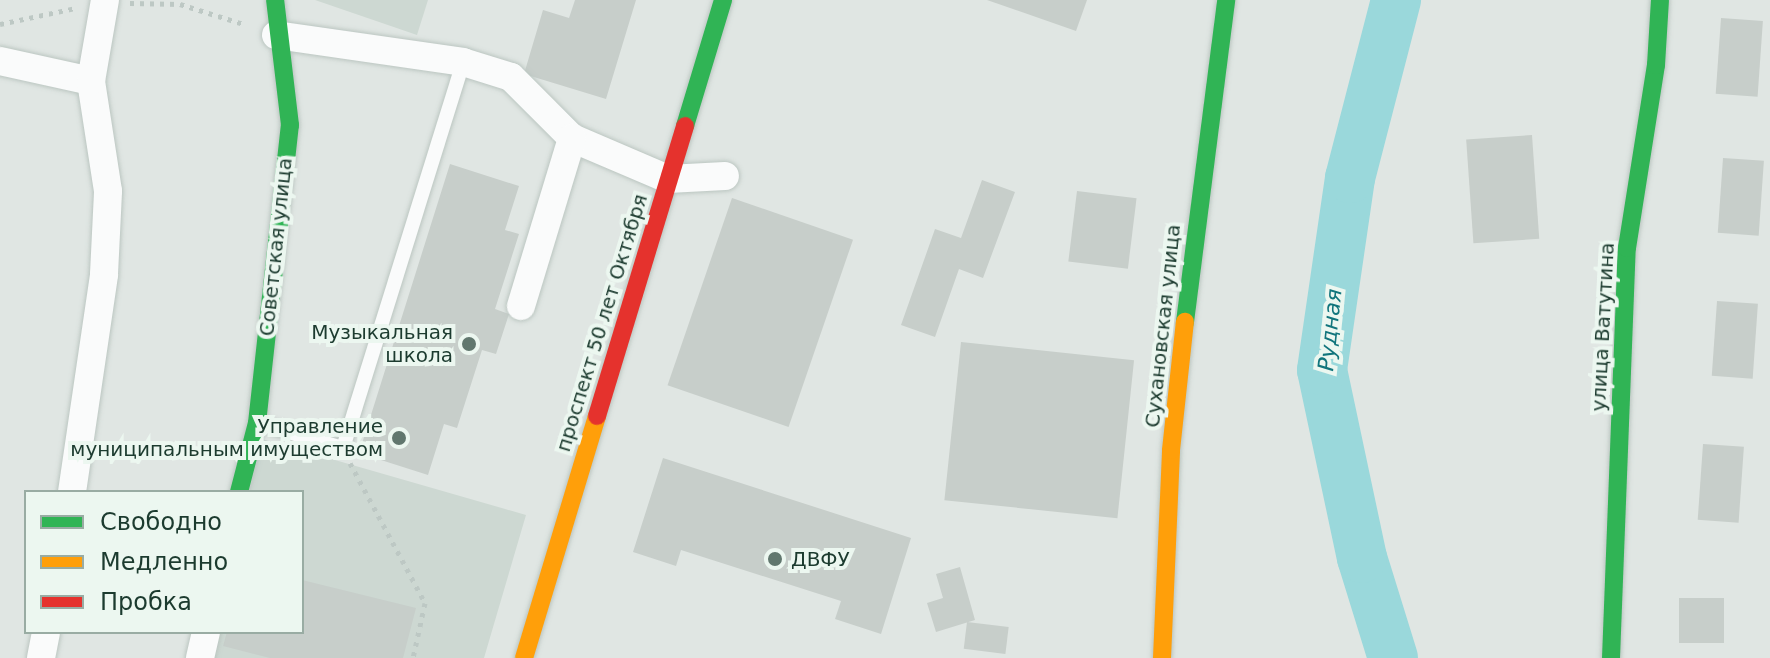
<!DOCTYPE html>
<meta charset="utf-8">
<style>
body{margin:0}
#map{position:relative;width:1770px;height:658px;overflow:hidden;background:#e0e6e3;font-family:"DejaVu Sans",sans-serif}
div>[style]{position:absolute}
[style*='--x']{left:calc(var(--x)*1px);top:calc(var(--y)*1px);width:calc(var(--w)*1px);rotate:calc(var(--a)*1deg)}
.built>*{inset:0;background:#cdd8d2}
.river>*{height:50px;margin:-25px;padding:0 25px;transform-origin:25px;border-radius:25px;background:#9ad8db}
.building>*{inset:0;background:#c7ceca;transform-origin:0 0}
.path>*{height:5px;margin-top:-2.5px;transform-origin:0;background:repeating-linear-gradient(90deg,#bdc8c4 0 4px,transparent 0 10px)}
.roads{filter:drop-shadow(0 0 2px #bbc6c1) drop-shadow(0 0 2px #bbc6c1)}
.lane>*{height:14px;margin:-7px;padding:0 7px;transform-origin:7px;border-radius:7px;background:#fafbfb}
.street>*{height:28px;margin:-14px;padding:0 14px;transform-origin:14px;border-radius:14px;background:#fafbfb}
.fast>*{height:18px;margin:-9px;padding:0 9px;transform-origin:9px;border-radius:9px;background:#30b455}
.slow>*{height:18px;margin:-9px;padding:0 9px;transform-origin:9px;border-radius:9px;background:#ff9f0a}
.jam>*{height:18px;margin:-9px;padding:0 9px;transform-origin:9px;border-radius:9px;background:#e5322d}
.dots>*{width:22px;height:22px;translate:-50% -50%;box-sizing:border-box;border:4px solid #ecf7f0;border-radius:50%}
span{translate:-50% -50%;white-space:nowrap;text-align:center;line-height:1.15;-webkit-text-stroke:8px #ecf7f0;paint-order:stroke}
.street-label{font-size:20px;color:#1c3b2f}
.poi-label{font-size:20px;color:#1c3b2f}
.right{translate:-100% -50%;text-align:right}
.left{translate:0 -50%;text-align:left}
.water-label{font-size:22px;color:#11757c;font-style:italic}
.legend{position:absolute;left:24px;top:490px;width:280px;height:144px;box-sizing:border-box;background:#ecf7f0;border:2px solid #99aca3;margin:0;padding:10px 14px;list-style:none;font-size:24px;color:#1c3b2f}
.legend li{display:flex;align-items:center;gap:16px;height:40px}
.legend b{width:40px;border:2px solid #99aca3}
</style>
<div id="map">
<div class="built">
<i style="clip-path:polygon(315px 0,428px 0,417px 35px)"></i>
<i style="clip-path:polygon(262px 439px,526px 515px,484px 658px,209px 658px,216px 632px,302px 632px,302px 492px,249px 492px)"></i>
</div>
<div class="river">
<i style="--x:1393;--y:658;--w:105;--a:-107.2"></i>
<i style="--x:1362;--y:558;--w:192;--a:-102"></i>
<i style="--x:1322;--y:370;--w:194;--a:-81.7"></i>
<i style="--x:1350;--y:178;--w:184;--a:-75.5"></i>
</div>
<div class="building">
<i style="clip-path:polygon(575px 0,636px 0,606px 99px,524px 74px,543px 10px,569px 18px)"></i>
<i style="clip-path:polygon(987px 0,1087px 0,1076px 31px)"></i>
<i style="left:1721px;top:18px;width:42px;height:76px;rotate:4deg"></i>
<i style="left:1532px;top:135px;width:104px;height:66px;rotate:86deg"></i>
<i style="left:1723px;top:158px;width:41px;height:75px;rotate:4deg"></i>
<i style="clip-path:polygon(450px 164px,519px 186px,505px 230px,519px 234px,495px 309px,509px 314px,496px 354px,482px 350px,457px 428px,444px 424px,428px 475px,359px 453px)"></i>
<i style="clip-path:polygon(982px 180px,1015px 192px,983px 278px,959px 269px,935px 337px,901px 325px,935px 229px,961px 238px)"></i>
<i style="left:1077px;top:191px;width:60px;height:71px;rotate:7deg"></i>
<i style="left:732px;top:198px;width:128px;height:198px;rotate:19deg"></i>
<i style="left:1717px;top:301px;width:41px;height:75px;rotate:4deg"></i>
<i style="left:961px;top:342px;width:174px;height:159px;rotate:6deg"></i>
<i style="left:1703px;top:444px;width:41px;height:76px;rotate:4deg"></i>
<i style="clip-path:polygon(663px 458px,911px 538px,881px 634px,835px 619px,841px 601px,681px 550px,676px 566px,633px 552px)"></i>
<i style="clip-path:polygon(960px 567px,975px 620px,936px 632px,927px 603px,943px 598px,936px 574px)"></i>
<i style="clip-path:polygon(302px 580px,416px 608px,403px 658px,270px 658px,223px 646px,227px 632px,302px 632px)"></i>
<i style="left:1679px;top:598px;width:45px;height:45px"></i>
<i style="left:967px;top:622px;width:42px;height:27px;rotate:7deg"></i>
</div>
<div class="path">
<i style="--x:130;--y:3;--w:50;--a:1.1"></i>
<i style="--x:180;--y:4;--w:67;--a:17.4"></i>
<i style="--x:0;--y:24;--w:78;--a:-11.9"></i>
<i style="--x:350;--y:463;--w:159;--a:61.8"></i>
<i style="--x:425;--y:603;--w:56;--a:102.3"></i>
</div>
<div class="roads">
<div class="lane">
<i style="--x:261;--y:424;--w:85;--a:16.3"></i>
<i style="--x:343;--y:448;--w:404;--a:-72.7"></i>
</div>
<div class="street">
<i style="--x:276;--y:35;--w:189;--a:8.2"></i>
<i style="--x:463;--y:62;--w:50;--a:17.4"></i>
<i style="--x:511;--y:77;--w:86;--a:45"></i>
<i style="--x:572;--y:138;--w:104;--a:23.1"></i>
<i style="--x:668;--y:179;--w:57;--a:-3"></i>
<i style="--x:0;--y:61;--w:93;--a:12.4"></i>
<i style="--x:521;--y:306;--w:176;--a:-73.1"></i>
<i style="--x:72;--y:492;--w:220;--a:-81.6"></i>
<i style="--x:104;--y:274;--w:83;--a:-87.2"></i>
<i style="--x:108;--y:191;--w:111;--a:-98.8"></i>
<i style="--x:91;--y:81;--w:82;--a:-80.2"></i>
<i style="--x:41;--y:658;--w:26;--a:-79"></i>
<i style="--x:200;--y:658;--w:27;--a:-77"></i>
</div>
<div class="fast">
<i style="--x:685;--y:126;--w:132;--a:-73.2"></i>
<i style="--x:1185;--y:322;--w:325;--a:-82.7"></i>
<i style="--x:239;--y:492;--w:71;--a:-75.4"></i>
<i style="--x:257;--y:423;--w:300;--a:-83.7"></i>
<i style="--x:290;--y:125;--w:126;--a:-96.8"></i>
<i style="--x:1611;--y:658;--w:410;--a:-87.8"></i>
<i style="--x:1627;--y:248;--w:185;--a:-81"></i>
<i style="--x:1656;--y:65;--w:65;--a:-86.5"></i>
</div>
<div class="slow">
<i style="--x:524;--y:658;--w:253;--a:-73.2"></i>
<i style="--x:1162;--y:658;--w:208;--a:-87.5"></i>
<i style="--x:1171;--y:450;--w:129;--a:-83.8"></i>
</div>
<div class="jam">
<i style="--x:597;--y:416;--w:303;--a:-73.1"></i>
</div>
</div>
<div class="dots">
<i style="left:469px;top:344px;background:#61776e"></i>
<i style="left:399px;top:438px;background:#61776e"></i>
<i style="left:775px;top:559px;background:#61776e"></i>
</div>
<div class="street-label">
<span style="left:276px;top:247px;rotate:-84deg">Советская улица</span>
<span style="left:602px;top:323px;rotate:-73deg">проспект 50 лет Октября</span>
<span style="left:1163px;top:326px;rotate:-84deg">Сухановская улица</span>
<span style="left:1603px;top:327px;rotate:-87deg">улица Ватутина</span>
</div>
<div class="poi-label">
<span class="right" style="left:453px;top:344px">Музыкальная<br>школа</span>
<span class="right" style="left:383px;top:438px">Управление<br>муниципальным имуществом</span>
<span class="left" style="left:791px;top:559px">ДВФУ</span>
</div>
<div class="water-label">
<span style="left:1330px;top:330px;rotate:-84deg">Рудная</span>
</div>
<ul class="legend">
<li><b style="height:10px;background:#30b455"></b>Свободно</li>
<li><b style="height:10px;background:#ff9f0a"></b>Медленно</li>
<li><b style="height:10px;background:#e5322d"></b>Пробка</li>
</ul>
</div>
